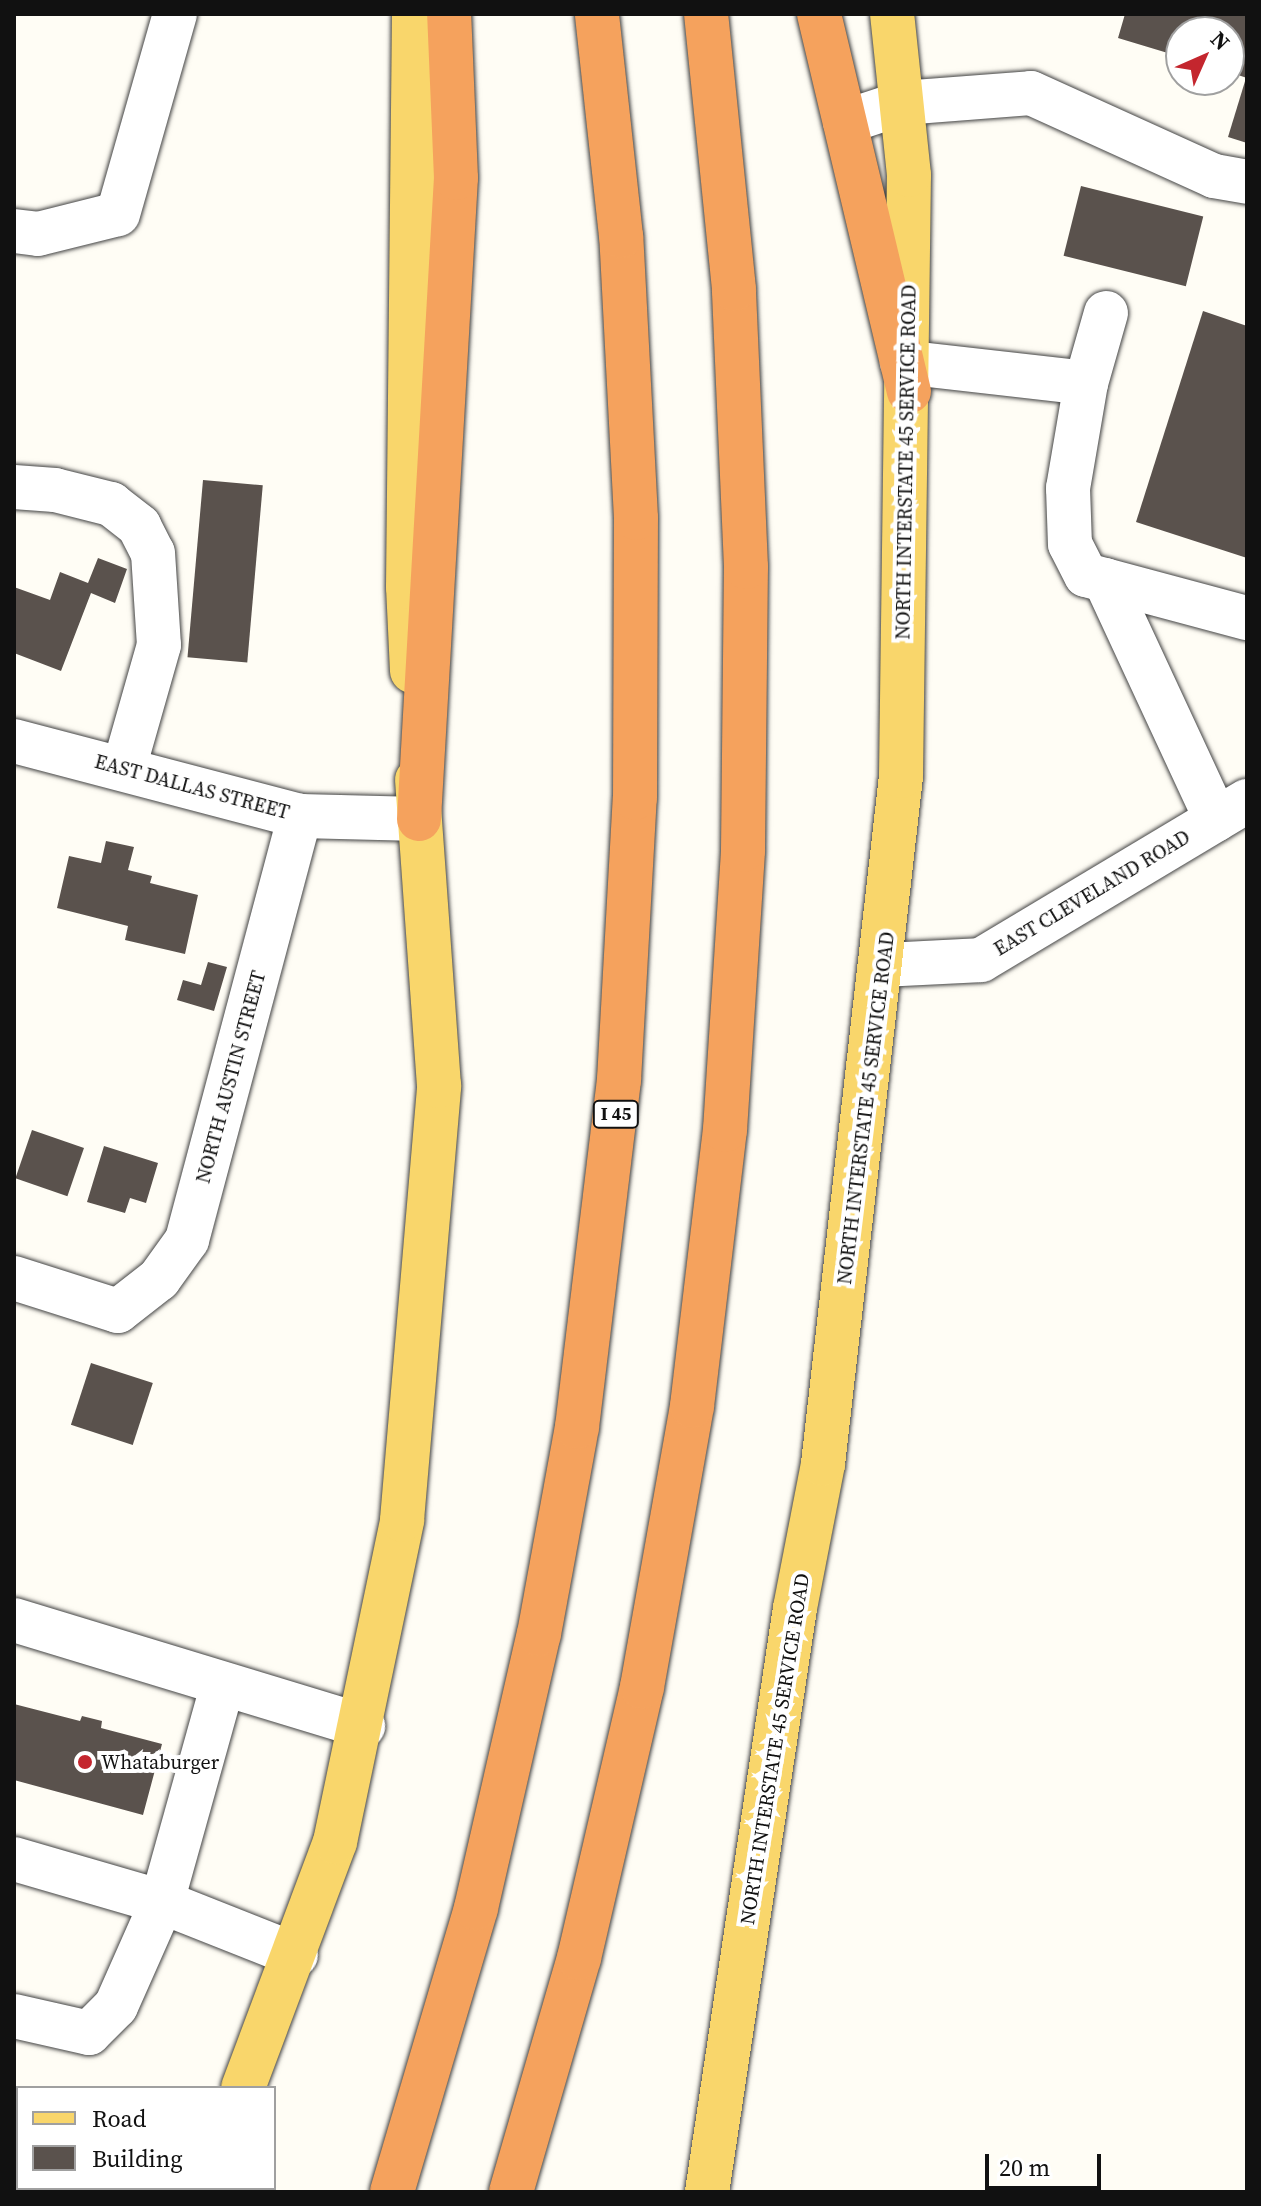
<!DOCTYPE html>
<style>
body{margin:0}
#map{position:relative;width:1261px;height:2206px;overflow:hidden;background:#fffdf5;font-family:"Source Serif 4",serif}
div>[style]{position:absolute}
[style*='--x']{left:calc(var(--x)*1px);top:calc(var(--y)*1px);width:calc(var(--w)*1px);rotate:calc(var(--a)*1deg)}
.building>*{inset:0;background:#5a524d;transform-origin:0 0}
.roads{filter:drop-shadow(0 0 2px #444) drop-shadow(0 0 2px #444)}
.minor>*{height:44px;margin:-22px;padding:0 22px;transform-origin:22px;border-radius:22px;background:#fff}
.major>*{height:44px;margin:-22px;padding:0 22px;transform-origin:22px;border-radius:22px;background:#f9d66b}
.highway>*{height:44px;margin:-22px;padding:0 22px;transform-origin:22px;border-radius:22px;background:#f5a25d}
.dots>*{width:22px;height:22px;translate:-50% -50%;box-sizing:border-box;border:4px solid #fff;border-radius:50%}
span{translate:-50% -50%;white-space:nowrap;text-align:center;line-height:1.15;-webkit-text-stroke:8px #fff;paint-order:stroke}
.shield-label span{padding:2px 6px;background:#fff;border:2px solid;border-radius:6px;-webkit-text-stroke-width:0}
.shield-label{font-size:18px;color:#111;font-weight:700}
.street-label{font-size:20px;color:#111}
.poi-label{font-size:20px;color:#111}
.left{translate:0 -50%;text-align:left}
.frame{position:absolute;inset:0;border:16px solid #111;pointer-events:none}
.legend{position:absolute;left:16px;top:2086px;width:260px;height:104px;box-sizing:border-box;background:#fff;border:2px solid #a0a0a0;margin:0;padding:10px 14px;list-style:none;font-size:24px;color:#111}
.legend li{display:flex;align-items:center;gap:16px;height:40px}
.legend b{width:40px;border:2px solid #a0a0a0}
.north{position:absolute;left:1165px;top:16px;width:80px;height:80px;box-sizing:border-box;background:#fff;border:2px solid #a0a0a0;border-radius:50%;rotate:45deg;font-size:22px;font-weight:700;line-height:32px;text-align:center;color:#111}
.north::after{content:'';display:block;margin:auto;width:28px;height:36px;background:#c4262e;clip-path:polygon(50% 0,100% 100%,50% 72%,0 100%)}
.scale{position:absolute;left:985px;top:2154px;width:116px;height:36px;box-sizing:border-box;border:4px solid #111;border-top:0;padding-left:10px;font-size:24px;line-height:28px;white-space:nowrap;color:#111;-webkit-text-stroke:6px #fff;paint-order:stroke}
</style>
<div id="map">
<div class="building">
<i style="clip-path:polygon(1125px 14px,1247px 14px,1247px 78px,1229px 72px,1229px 32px,1181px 32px,1181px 57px,1118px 38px)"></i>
<i style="clip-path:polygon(1246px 78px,1247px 78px,1247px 143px,1228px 137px)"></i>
<i style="left:1081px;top:186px;width:126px;height:72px;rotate:14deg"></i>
<i style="clip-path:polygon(1203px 311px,1247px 326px,1247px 558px,1136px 522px)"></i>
<i style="left:203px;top:480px;width:60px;height:178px;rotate:5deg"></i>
<i style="clip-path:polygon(98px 558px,127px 569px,115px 603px,91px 593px,61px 671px,14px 653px,14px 587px,50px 600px,60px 572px,88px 583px)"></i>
<i style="clip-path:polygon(106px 841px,134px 847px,128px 870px,152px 876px,150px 883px,198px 895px,185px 954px,125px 940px,128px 926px,57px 908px,69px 856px,101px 863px)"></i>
<i style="clip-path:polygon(208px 962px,227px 967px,214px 1011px,177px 1000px,183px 980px,201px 985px)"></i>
<i style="left:32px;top:1130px;width:55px;height:51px;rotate:19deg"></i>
<i style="clip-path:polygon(104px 1146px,158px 1163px,146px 1203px,130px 1198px,125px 1213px,87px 1202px)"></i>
<i style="left:91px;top:1363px;width:65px;height:65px;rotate:18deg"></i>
<i style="clip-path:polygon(14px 1704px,80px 1721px,82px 1716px,102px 1721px,101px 1728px,162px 1744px,143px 1815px,14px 1780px)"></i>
</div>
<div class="roads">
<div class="minor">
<i style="--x:845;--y:122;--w:60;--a:-18.4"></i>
<i style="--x:902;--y:103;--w:129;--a:-4.4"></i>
<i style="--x:1031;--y:93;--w:201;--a:24.4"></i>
<i style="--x:1214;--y:176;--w:34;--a:10"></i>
<i style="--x:14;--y:231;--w:24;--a:7"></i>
<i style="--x:38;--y:234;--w:82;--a:-14"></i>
<i style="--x:118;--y:214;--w:208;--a:-74.1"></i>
<i style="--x:1106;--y:313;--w:73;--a:105.9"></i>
<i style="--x:1086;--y:383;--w:107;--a:99.7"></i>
<i style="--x:1068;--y:488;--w:56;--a:88"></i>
<i style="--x:1070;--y:544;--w:35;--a:63"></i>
<i style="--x:1086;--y:575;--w:167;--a:15"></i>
<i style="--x:902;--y:362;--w:185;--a:6.5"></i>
<i style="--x:14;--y:487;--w:41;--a:4.2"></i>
<i style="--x:55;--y:490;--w:58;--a:14"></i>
<i style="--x:111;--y:504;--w:36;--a:38"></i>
<i style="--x:139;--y:526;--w:30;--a:63"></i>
<i style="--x:153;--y:553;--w:92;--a:86.3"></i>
<i style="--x:159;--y:645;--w:128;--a:105.9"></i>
<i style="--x:1105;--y:580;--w:264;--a:65.1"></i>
<i style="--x:14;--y:741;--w:296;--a:14.7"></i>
<i style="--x:300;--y:816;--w:119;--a:1.4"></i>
<i style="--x:883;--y:965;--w:98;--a:-2.9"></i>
<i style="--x:981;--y:960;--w:310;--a:-30.9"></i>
<i style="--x:14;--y:1278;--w:109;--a:17.6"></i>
<i style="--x:118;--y:1311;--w:52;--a:-38"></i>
<i style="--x:159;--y:1279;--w:48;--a:-54.3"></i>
<i style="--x:187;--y:1240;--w:439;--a:-75.1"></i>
<i style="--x:14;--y:1620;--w:365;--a:16.9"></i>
<i style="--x:14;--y:1859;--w:154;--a:16.2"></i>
<i style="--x:162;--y:1902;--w:144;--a:21.6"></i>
<i style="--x:14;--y:2016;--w:77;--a:12.8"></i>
<i style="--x:89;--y:2033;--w:38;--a:-45"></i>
<i style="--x:116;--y:2006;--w:114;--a:-66.1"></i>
<i style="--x:162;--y:1902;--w:226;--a:-74.4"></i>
<i style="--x:142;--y:2188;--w:11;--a:22"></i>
<i style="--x:28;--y:2192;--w:8;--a:-30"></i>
</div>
<div class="major">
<i style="--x:412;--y:671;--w:84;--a:-92.7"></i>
<i style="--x:408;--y:587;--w:573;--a:-89.4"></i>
<i style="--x:243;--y:2088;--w:263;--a:-69.5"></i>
<i style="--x:335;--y:1842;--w:329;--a:-78.2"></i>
<i style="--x:402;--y:1520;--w:436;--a:-85.1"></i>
<i style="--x:439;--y:1086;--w:307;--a:-94.1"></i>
<i style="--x:196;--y:2192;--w:4;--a:-63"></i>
<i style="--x:707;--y:2192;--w:591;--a:-81.43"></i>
<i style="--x:795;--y:1608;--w:147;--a:-79"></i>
<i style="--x:823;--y:1464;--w:692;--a:-83.53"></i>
<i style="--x:901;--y:776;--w:601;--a:-89.24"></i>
<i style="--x:909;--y:175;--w:162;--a:-96"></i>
</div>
<div class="highway">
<i style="--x:819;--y:14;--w:388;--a:76.6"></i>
<i style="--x:419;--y:819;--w:642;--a:-86.7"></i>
<i style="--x:456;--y:178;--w:164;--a:-92.4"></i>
<i style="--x:392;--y:2192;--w:296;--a:-73.5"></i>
<i style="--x:476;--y:1908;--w:281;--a:-77.1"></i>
<i style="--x:539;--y:1634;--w:210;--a:-79.6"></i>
<i style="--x:577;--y:1427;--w:350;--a:-83.1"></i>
<i style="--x:619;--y:1080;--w:282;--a:-86.8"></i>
<i style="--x:635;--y:798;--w:280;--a:-89.8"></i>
<i style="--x:636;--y:518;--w:282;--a:-93"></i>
<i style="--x:621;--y:236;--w:223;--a:-96.2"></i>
<i style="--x:511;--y:2192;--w:244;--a:-73.8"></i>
<i style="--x:579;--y:1958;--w:278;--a:-76.9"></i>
<i style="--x:642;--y:1687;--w:285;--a:-79.9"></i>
<i style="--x:692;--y:1406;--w:278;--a:-83.2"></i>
<i style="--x:725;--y:1130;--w:281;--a:-86.3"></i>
<i style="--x:743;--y:850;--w:283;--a:-89.4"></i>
<i style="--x:746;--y:567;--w:278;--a:-92.5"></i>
<i style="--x:734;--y:289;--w:276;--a:-95.8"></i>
</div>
</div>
<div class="dots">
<i style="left:85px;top:1762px;background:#c4262e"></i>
</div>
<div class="shield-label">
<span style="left:616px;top:1114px">I 45</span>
</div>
<div class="street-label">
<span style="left:906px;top:462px;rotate:-89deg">NORTH INTERSTATE 45 SERVICE ROAD</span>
<span style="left:192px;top:787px;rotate:15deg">EAST DALLAS STREET</span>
<span style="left:1092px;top:893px;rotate:-31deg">EAST CLEVELAND ROAD</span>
<span style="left:231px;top:1077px;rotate:-75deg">NORTH AUSTIN STREET</span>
<span style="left:866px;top:1108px;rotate:-83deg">NORTH INTERSTATE 45 SERVICE ROAD</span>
<span style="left:775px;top:1749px;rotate:-81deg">NORTH INTERSTATE 45 SERVICE ROAD</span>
</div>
<div class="poi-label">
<span class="left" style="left:101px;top:1762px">Whataburger</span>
</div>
<div class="frame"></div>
<ul class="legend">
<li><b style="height:10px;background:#f9d66b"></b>Road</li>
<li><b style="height:22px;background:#5a524d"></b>Building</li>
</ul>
<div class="north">N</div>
<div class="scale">20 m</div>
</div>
